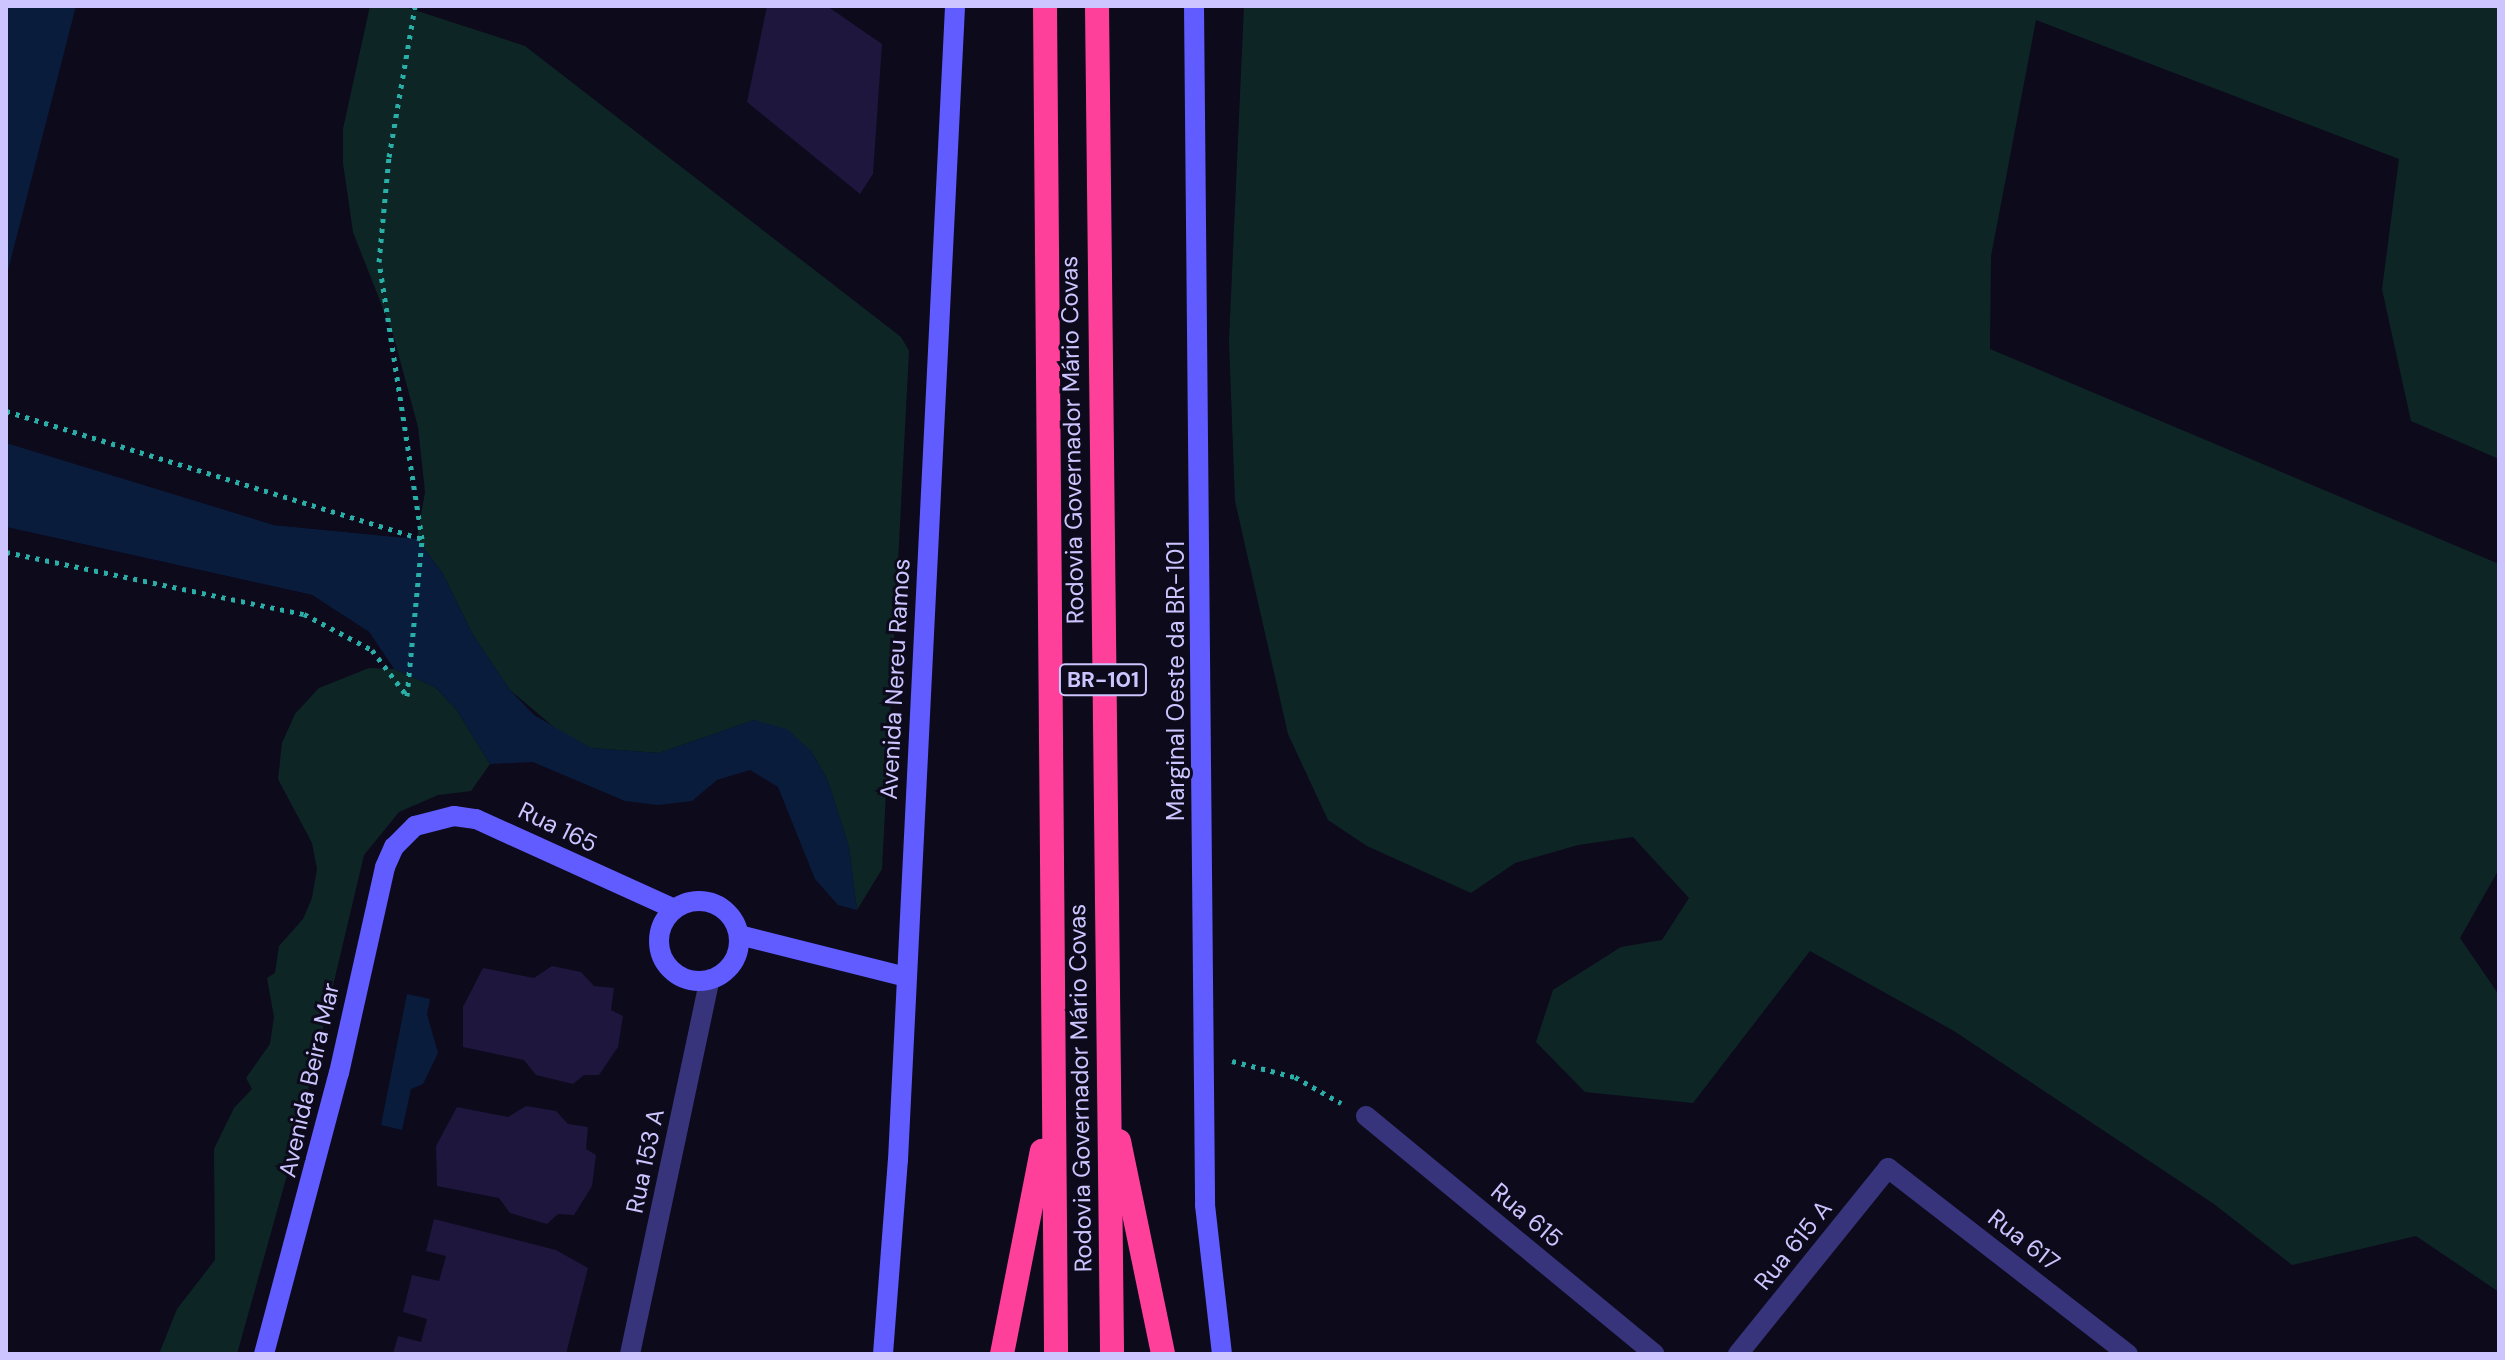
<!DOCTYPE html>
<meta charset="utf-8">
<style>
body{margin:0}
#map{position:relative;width:2505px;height:1360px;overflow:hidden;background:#0d0a1c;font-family:"DM Sans",sans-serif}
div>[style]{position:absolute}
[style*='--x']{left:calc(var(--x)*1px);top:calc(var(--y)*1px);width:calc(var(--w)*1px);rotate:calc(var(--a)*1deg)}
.green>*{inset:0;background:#0d2625}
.water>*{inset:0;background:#091c3c}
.pier>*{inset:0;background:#0d0a1c}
.building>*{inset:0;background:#1e163d}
.path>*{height:5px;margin-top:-2.5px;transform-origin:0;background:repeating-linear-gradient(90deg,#29afa7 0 4px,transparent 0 10px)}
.minor>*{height:20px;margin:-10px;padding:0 10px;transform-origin:10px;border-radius:10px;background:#37347c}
.secondary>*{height:20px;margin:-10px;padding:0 10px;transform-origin:10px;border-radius:10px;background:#605cff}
.secondary>.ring{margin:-10px;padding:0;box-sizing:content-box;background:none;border:20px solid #605cff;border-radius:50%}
.motorway>*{height:24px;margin:-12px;padding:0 12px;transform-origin:12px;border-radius:12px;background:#ff409b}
span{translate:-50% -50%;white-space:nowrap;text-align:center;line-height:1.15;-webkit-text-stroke:6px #0d0a1c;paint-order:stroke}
.shield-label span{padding:2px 6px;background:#0d0a1c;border:2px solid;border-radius:6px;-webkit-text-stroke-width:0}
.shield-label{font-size:22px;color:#ccc5ff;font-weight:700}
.street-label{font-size:24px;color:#ccc5ff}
.frame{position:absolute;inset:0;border:8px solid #ccc5ff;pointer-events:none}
</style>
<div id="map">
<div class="green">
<i style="clip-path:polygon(370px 6px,402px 6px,525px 46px,901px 337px,909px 351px,882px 869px,857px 910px,849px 847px,828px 781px,811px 751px,754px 720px,659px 753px,591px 748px,561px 733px,510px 690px,473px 635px,443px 574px,417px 539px,425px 492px,418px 427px,393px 334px,353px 232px,343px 163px,343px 129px)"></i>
<i style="clip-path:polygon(1244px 6px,2499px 6px,2499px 459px,2411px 421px,2382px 289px,2399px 159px,2036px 20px,1991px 256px,1990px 349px,2499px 564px,2499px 869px,2460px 938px,2499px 995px,2499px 1292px,2416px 1236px,2292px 1265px,2214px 1204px,1954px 1031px,1810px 951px,1693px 1103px,1585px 1092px,1536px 1042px,1553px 990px,1621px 947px,1662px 940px,1689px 898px,1633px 837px,1578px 845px,1515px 863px,1471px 893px,1367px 846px,1328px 820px,1288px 734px,1235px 501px,1229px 341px)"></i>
<i style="clip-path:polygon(369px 668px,394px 669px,435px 687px,456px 709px,490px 764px,471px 791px,438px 795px,399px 812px,364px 855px,294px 1150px,237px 1354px,159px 1354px,177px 1309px,215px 1260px,214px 1149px,234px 1108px,252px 1089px,246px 1078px,270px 1044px,274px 1017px,267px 978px,275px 973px,279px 946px,303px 919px,312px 898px,317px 869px,312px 843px,278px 779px,282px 743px,295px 714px,319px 688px)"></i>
</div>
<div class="water">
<i style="clip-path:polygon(6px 6px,76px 6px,6px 278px)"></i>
<i style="clip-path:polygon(6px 443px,274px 525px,417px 539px,443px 574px,473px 635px,510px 690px,534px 715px,591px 748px,659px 753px,754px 720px,787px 729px,811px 751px,828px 781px,849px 847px,857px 910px,838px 905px,815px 879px,778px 787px,750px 770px,717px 780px,692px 801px,658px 805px,625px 801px,533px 762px,490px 764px,456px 709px,435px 687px,394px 669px,369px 632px,312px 595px,6px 527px)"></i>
<i style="clip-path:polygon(407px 994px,430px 999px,427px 1014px,438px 1053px,423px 1084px,411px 1089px,402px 1130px,381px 1125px)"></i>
</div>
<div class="pier">
<i style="clip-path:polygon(7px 439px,275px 521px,417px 539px,274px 525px)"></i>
<i style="clip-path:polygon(6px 527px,312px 595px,369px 632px,394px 669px,366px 635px,310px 599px)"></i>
</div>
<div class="building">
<i style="clip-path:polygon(767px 6px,827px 6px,882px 44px,873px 174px,860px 194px,747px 102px)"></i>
<i style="clip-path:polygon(552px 966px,581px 972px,594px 986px,614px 988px,611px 1010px,623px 1016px,618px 1047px,599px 1075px,584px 1075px,573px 1084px,536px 1075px,524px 1060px,463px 1047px,463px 1007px,483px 968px,534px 978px)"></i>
<i style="clip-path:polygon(526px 1106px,556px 1111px,568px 1124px,588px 1127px,586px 1149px,596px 1155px,592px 1186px,574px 1215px,558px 1214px,547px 1224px,510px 1213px,499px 1198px,437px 1186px,436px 1146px,457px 1107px,508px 1117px)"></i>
<i style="clip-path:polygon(434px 1219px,556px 1250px,588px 1268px,566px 1354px,393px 1354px,398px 1336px,421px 1342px,427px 1319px,403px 1312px,412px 1275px,439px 1281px,446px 1256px,426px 1251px)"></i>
</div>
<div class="path">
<i style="--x:6;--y:411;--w:435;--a:17.1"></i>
<i style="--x:6;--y:552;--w:304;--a:11.8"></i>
<i style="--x:304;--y:614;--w:77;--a:27.9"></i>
<i style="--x:372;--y:650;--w:58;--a:52.7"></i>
<i style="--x:407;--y:696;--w:158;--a:-84.5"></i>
<i style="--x:422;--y:539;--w:280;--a:-98.8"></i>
<i style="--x:379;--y:262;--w:105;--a:-84.6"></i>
<i style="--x:389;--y:157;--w:153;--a:-80.2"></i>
<i style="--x:1232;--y:1061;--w:65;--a:14.3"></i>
<i style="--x:1295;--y:1077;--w:53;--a:29.5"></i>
</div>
<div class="minor">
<i style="--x:1366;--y:1116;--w:374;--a:39.5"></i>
<i style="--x:630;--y:1354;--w:383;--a:-78"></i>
<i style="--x:1738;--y:1354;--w:239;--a:-51.1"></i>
<i style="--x:1888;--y:1168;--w:304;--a:37.8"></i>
</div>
<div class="secondary">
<i style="--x:1194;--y:6;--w:1199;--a:89.47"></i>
<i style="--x:1205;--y:1205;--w:150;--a:83.5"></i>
<i class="ring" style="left:659px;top:901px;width:60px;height:60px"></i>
<i style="--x:739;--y:935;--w:172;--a:14.1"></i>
<i style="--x:264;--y:1354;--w:291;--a:-75.1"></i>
<i style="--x:339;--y:1073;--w:211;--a:-77.4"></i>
<i style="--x:385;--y:867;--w:22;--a:-66"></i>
<i style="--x:394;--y:847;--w:30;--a:-45"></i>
<i style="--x:415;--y:826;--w:40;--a:-14.4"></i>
<i style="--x:454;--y:816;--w:22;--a:8"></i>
<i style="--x:476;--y:819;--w:217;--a:24.4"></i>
<i style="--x:883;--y:1354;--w:195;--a:-85.6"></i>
<i style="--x:898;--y:1160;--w:1155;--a:-87.17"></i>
</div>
<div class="motorway">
<i style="--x:1045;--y:6;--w:1348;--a:89.53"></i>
<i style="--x:1097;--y:6;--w:1348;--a:89.36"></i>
<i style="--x:1119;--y:1141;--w:217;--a:78.3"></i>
<i style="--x:1002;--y:1354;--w:207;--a:-78.9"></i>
</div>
<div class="shield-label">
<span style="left:1103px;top:680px">BR-101</span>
</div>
<div class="street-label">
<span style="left:1072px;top:440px;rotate:-91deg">Rodovia Governador Mário Covas</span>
<span style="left:895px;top:679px;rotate:-87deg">Avenida Nereu Ramos</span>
<span style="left:1176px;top:681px;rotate:-90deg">Marginal Oeste da BR-101</span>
<span style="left:558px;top:827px;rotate:26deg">Rua 165</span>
<span style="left:309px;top:1080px;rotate:-77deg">Avenida Beira Mar</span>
<span style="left:1080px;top:1088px;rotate:-91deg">Rodovia Governador Mário Covas</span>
<span style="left:645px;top:1161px;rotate:-78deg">Rua 153 A</span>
<span style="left:1527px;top:1215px;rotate:40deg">Rua 615</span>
<span style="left:2024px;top:1240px;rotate:38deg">Rua 617</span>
<span style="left:1793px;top:1245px;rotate:-51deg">Rua 615 A</span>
</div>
<div class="frame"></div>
</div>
